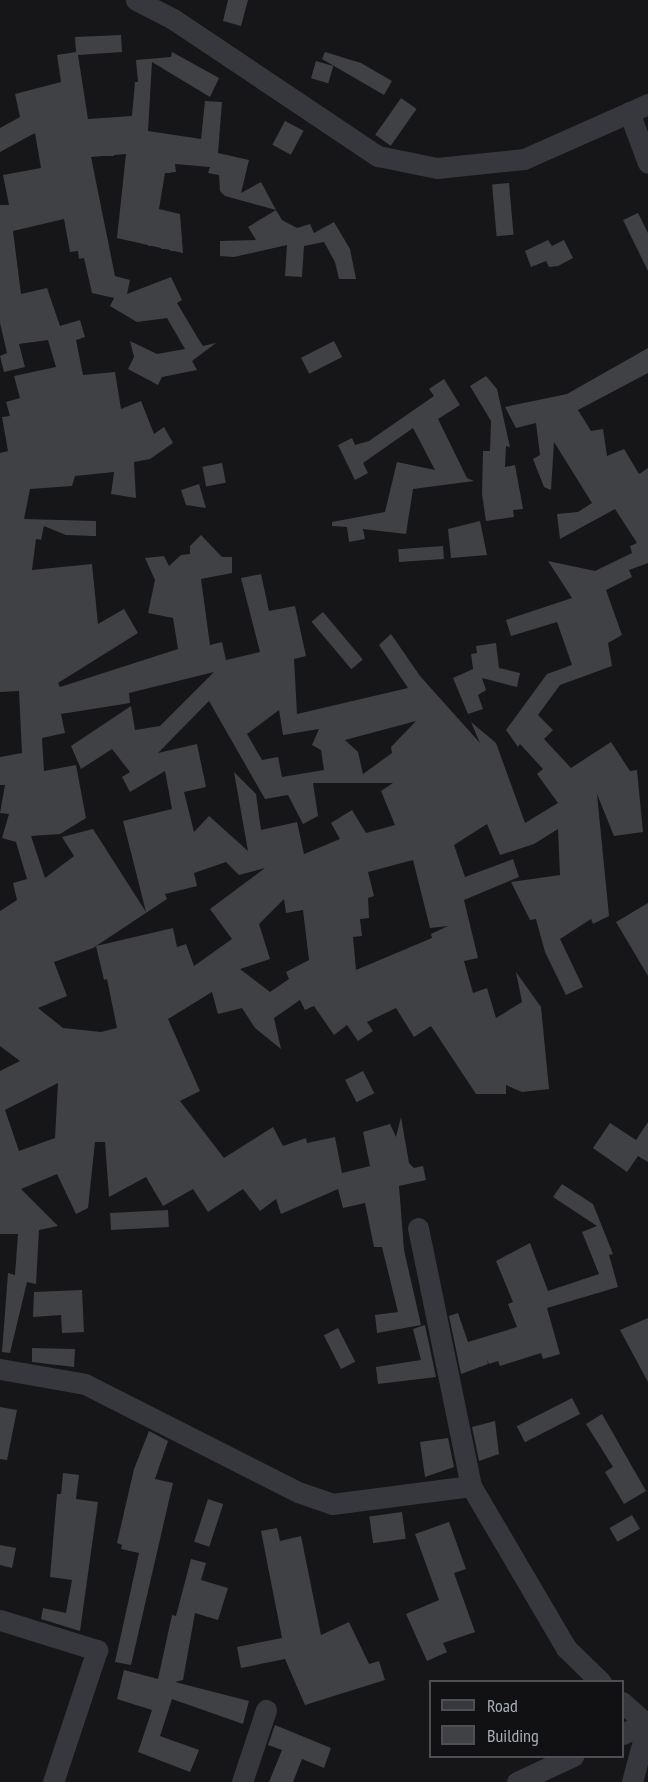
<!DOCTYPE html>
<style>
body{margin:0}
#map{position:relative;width:648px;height:1782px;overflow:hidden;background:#161618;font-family:"PT Sans Narrow",sans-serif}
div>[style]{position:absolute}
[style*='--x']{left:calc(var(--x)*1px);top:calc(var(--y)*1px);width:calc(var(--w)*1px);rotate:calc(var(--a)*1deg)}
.building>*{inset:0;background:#404145;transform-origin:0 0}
.minor>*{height:21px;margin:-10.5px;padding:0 10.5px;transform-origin:10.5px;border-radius:10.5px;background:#37383d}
span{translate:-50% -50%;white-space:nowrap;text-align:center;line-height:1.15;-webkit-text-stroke:6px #111113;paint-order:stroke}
.legend{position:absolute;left:429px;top:1680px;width:195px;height:78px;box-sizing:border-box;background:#111113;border:2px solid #4d4f55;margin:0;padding:8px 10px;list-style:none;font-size:18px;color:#a8adb8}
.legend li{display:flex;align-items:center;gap:12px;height:30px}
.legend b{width:30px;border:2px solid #4d4f55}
</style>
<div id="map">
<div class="building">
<i style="clip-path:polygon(228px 0,248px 0,241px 26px,223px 21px)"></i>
<i style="clip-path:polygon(evenodd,121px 35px,122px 52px,78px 55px,88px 119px,132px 116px,135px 82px,138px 82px,136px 60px,171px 57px,172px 52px,219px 78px,210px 97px,152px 62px,148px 131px,201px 139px,205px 101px,222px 102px,218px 153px,249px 160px,241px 193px,261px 182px,276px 210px,225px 196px,220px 191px,219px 175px,208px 173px,210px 167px,175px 164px,176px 172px,165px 173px,159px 209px,180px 214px,183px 253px,117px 238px,126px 154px,91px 157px,115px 276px,130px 280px,127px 294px,171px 277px,182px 300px,177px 303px,199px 340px,203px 346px,216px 343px,192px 361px,197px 370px,162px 377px,158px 385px,128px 369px,134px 357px,130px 341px,157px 354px,185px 349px,167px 318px,137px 322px,110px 306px,114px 298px,92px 293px,84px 258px,79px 259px,78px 251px,70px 252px,64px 219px,13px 231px,21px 294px,47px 288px,60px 326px,80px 320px,85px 337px,76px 340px,83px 375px,115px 372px,121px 409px,141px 401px,154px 434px,164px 427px,173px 443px,150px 459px,134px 462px,136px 498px,111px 494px,114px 472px,75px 476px,72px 486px,30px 489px,24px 519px,96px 521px,96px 536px,66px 535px,44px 526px,41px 540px,36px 539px,32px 570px,92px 564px,98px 624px,124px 609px,138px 633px,58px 683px,60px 687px,178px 649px,173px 618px,148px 613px,155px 580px,145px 558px,164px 556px,169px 566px,181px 555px,190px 554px,190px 546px,201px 535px,222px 557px,232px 557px,232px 573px,201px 579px,210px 645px,222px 642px,226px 660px,260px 652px,241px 578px,261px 574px,269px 611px,295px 606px,306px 656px,294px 659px,297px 714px,408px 688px,379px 645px,391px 634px,420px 676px,480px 743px,471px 722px,496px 743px,525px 823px,558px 803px,537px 774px,543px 769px,520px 744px,518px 747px,506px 730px,547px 674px,572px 665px,557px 622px,511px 636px,506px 620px,572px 598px,548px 561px,595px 571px,632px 553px,630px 546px,637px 543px,615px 509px,560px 539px,557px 514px,578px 512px,592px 503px,554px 442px,551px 490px,544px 487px,533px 459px,540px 455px,536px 423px,516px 428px,505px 407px,567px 394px,648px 348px,648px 373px,578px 410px,591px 431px,603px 429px,607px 456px,624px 449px,639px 474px,648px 468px,648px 563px,629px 570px,632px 577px,606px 590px,622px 635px,608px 643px,612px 666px,560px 685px,538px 715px,553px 730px,544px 739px,571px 768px,611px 742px,630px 771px,637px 770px,643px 832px,614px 836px,597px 794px,609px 916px,593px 924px,591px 919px,560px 939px,583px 987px,566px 995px,545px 952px,536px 919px,530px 920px,511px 882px,560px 875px,558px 829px,534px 844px,500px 855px,487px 824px,454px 845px,465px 877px,513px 859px,519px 877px,464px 900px,478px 958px,464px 961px,473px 993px,487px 988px,496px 1018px,522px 1002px,516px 972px,541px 1007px,549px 1089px,522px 1092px,506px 1085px,506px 1094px,476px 1094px,431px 1026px,414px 1037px,396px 1008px,367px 1022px,373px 1031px,358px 1041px,347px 1025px,334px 1035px,314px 1006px,305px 1010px,300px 1000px,274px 1018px,281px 1049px,255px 1028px,242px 1008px,218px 1014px,212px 992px,168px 1019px,200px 1091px,180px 1101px,224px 1158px,273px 1127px,283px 1146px,306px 1138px,307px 1143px,335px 1137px,342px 1173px,370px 1166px,363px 1132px,390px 1124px,396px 1137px,401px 1117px,409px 1163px,414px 1168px,423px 1166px,426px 1180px,399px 1186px,404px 1250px,421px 1325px,377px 1333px,375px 1315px,398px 1312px,382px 1247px,374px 1247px,365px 1203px,343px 1208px,338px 1189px,281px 1214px,276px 1199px,260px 1211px,243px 1189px,208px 1212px,193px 1189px,163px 1206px,146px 1177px,109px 1197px,105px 1142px,95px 1142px,88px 1208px,76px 1214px,57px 1174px,21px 1189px,58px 1226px,39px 1230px,36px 1284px,27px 1282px,10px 1353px,2px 1352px,8px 1273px,15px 1275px,18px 1234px,0 1234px,0 1071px,20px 1061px,0 1046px,0 911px,17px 900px,13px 883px,27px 879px,16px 842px,2px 838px,9px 814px,0 813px,5px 785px,0 785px,0 757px,22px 753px,19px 691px,0 692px,0 453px,8px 451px,2px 417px,10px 416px,6px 402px,20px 398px,14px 376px,56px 367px,48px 340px,19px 344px,25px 367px,4px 372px,0 356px,7px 353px,0 323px,0 205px,9px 205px,3px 175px,41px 168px,35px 133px,0 152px,0 128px,20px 117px,15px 94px,61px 82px,57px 55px,76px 52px,75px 37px,121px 35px,214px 672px,160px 726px,135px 730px,131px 706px,71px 746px,81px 769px,112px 749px,130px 772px,122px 777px,130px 792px,165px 771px,172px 809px,123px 821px,146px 912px,93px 829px,62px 837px,74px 856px,45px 878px,31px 836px,60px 834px,86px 818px,76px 765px,44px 771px,42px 738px,65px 733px,61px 714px,130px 703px,129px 693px,214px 672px,121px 35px,209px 701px,265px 799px,288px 795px,303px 824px,318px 816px,313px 783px,393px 783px,381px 791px,395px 825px,366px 833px,352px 810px,331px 823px,340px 839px,304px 854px,297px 822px,261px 830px,256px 794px,234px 772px,248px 851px,209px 816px,194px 832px,184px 792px,206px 787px,197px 744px,158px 753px,209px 701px,121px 35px,279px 710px,283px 735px,319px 729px,312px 745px,321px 750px,324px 770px,282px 777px,278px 757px,262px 760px,247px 734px,279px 710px,121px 35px,416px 721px,391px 747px,392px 753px,363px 774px,358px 752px,345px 740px,416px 721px,121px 35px,413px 860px,430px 928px,448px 926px,431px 934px,432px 938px,356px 970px,353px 937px,362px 936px,360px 919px,369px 918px,368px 898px,374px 896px,368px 872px,413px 860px,121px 35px,226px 862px,239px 875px,265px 868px,210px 909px,232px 939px,194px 966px,186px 944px,177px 947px,173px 928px,96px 946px,104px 980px,107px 979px,117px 1028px,101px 1032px,63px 1028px,38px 1008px,67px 996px,54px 962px,93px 948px,167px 899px,165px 894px,197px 886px,194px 873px,226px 862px,121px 35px,284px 899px,286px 913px,303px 910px,309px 960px,286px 972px,289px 979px,270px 992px,240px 969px,270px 959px,259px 924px,284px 899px,121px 35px,58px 1083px,55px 1138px,19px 1151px,5px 1110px,58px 1083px)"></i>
<i style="clip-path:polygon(325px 52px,361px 63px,392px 81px,384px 95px,322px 59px)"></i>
<i style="left:316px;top:61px;width:18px;height:18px;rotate:16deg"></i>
<i style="left:401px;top:98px;width:19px;height:45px;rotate:35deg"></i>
<i style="left:285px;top:121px;width:21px;height:27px;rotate:28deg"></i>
<i style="left:509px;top:183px;width:52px;height:17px;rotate:85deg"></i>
<i style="clip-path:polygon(276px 210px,282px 220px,297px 228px,310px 224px,314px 233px,334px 222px,350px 249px,356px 279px,339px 279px,335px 262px,324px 242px,304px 246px,302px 277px,285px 276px,287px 245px,234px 257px,220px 256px,220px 241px,256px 240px,248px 227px)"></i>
<i style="clip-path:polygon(638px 213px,648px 233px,648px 271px,623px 220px)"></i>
<i style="clip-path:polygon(548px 240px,552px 246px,564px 240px,573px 258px,558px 266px,549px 267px,546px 261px,531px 267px,525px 251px)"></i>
<i style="left:334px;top:341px;width:18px;height:37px;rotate:63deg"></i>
<i style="clip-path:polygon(486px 376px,497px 389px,510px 447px,506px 446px,505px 467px,515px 465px,523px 509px,513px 510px,514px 517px,486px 521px,482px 494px,483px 451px,490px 451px,491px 421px,470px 386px)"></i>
<i style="clip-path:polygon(444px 379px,460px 405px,438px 419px,467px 478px,474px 481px,413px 489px,406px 534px,363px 529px,365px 539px,349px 542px,347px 527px,332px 526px,332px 522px,385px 512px,397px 462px,435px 470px,413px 428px,363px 463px,368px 473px,355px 480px,338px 445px,352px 438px,355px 445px,369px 441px,434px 396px,429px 389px)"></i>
<i style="left:222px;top:463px;width:20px;height:20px;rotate:79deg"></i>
<i style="clip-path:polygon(199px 484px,206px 508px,186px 505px,181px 490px)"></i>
<i style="clip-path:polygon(480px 521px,487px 555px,451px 558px,448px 529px)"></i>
<i style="left:443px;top:546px;width:13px;height:45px;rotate:86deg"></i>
<i style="left:323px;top:612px;width:62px;height:15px;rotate:50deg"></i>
<i style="clip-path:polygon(496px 643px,499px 668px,520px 673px,517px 687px,482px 678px,486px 690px,478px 695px,483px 709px,468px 714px,453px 678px,473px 669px,471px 654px,477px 653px,476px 646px)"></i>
<i style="clip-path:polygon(648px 903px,648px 976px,616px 922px)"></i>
<i style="left:363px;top:1071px;width:25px;height:20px;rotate:63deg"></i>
<i style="clip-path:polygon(648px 1122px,648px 1162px,638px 1156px,627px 1172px,593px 1148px,610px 1123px,636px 1140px)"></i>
<i style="clip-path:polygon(562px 1184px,593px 1204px,613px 1254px,609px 1255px,618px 1287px,547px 1308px,560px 1354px,543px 1359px,541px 1353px,500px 1366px,498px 1361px,489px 1364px,487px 1360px,488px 1364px,461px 1374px,449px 1316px,458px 1313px,468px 1342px,517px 1327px,508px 1304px,513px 1302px,496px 1261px,530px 1243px,548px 1291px,599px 1274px,582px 1232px,597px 1226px,553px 1197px)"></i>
<i style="left:168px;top:1210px;width:17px;height:58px;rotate:87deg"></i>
<i style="clip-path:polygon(82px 1290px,84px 1332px,62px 1333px,61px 1315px,33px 1317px,34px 1292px)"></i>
<i style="clip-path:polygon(648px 1318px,648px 1382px,620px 1330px)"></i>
<i style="clip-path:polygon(425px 1325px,436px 1377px,378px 1384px,376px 1367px,421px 1360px,413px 1329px)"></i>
<i style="left:338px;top:1328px;width:38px;height:16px;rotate:63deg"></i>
<i style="clip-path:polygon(32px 1348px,75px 1349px,74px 1367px,32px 1362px)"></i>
<i style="left:572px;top:1398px;width:18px;height:62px;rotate:63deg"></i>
<i style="clip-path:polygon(0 1407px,17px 1410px,7px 1460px,0 1459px)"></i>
<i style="clip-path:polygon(602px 1414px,646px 1491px,624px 1504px,605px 1472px,613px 1467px,586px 1424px)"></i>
<i style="clip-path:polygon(495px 1421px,499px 1454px,479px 1461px,472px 1427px)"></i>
<i style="clip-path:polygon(149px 1431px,168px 1441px,155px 1479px,173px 1483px,131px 1665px,115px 1662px,139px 1553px,121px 1549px,122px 1545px,117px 1543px,134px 1469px)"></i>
<i style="clip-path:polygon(448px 1438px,454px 1467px,425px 1477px,420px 1442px)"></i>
<i style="clip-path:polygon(63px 1473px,79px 1475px,76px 1499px,98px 1502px,80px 1631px,41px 1619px,43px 1608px,66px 1613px,72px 1580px,50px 1577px,57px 1494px,61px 1494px)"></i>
<i style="left:208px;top:1499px;width:16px;height:45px;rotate:18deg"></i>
<i style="left:402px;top:1512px;width:27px;height:33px;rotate:82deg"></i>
<i style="left:632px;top:1515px;width:16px;height:26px;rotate:60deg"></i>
<i style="clip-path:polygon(449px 1522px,466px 1569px,454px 1573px,475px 1632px,443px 1643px,447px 1652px,427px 1661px,406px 1614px,439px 1600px,415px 1534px)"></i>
<i style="clip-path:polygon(277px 1528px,280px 1541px,301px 1536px,321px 1635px,349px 1622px,369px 1664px,379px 1661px,385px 1680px,305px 1705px,285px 1659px,241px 1668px,237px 1647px,282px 1638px,261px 1531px)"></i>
<i style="clip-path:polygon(0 1545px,16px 1548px,12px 1568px,0 1565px)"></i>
<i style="clip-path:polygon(191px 1559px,206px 1563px,201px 1580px,228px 1588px,218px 1620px,195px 1613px,183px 1680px,175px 1682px,249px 1701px,243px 1724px,172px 1699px,160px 1736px,199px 1750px,190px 1772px,138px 1752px,152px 1710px,117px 1699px,124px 1670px,158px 1679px,172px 1615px,176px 1616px)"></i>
<i style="clip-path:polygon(275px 1725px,331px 1748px,324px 1768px,302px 1759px,293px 1782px,269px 1782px,282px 1750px,268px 1745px)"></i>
</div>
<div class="minor">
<i style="--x:136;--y:0;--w:42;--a:27.2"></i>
<i style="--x:173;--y:19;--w:247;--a:33.8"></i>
<i style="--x:378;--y:156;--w:60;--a:11.5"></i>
<i style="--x:437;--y:168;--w:87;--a:-5.9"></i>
<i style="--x:524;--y:159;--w:136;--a:-23.9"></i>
<i style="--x:629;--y:112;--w:54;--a:69.6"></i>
<i style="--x:418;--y:1228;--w:263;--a:78.4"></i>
<i style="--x:471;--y:1486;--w:188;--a:59.6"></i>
<i style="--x:566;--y:1648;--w:49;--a:44.2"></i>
<i style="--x:0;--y:1369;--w:86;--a:10"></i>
<i style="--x:85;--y:1384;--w:239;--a:26.9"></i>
<i style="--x:298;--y:1492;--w:36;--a:19"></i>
<i style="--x:332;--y:1504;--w:140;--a:-7.4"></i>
<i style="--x:0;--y:1620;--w:102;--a:17.2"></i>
<i style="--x:97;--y:1650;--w:139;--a:108.4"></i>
<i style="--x:622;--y:1702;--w:31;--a:42"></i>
<i style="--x:645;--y:1723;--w:25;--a:154"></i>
<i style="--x:242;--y:1782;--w:76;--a:-71.6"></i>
<i style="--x:517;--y:1782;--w:62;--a:-24.9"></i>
<i style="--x:632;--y:1782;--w:62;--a:-75.1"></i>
</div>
<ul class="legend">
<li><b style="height:8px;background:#37383d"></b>Road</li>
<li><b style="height:16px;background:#404145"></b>Building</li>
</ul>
</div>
